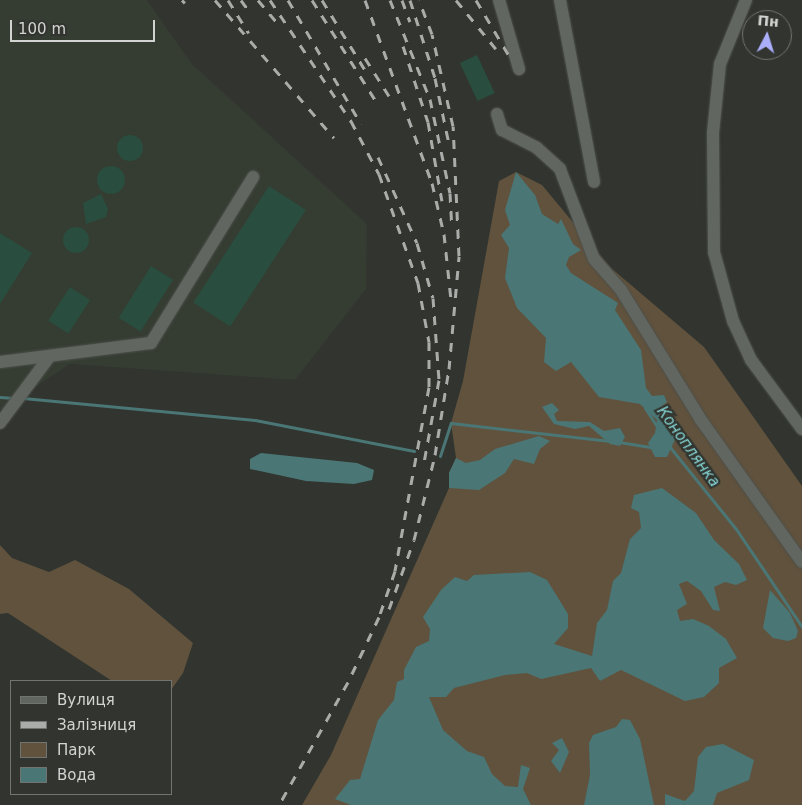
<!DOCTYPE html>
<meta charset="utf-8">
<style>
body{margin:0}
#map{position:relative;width:802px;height:805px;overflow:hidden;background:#31342f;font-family:"DejaVu Sans",sans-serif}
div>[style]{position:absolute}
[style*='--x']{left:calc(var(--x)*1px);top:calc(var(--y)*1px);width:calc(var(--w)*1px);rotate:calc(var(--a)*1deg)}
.built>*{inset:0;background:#353d32}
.green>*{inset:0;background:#60523d}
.water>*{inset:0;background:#4a7675}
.stream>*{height:3px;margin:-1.5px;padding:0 1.5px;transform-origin:1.5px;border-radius:1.5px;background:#4a7675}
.building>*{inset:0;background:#294d3e;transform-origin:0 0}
.round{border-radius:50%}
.roads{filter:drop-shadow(0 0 1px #4d504b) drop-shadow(0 0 1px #4d504b)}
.minor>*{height:12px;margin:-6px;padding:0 6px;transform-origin:6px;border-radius:6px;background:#616660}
.rail>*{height:3px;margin-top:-1.5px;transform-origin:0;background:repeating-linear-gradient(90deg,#aaaca9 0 9px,transparent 0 18px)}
span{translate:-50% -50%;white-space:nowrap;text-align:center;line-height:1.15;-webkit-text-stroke:4.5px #31342f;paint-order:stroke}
.water-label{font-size:15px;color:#85d5d4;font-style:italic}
.legend{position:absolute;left:10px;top:680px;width:162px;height:115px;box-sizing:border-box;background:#31342f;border:1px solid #717470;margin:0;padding:6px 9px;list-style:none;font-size:15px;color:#d2d4d1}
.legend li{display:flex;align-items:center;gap:10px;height:25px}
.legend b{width:25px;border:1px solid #717470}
.north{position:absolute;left:742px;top:10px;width:50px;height:50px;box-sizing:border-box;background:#31342f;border:1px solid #717470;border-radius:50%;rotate:5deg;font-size:14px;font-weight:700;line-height:20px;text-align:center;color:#d2d4d1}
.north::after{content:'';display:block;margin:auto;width:18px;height:22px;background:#abaffb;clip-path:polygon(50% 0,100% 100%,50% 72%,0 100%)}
.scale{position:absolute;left:10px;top:20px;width:145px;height:22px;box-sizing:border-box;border:2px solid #d2d4d1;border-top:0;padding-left:6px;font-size:15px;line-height:18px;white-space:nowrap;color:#d2d4d1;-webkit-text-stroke:4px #31342f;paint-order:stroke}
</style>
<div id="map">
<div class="built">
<i style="clip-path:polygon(0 0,147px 0,192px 64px,367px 224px,366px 289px,295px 380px,70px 364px,0 410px)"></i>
</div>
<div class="green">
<i style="clip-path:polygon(516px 172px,542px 185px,611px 268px,704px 347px,802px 486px,802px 805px,302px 805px,331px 755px,449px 488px,449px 473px,456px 458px,451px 423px,463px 381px,499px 181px)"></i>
<i style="clip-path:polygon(0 545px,12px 558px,49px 572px,75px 560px,129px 589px,193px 643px,183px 673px,171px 690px,171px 681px,112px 681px,8px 613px,0 614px)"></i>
</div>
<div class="water">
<i style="clip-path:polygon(516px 172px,535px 195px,542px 214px,558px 224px,561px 219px,573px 244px,581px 250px,569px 257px,566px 265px,571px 273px,618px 303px,615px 310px,641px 350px,646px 388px,652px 396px,664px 395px,667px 402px,661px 407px,678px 433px,667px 457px,655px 457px,648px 443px,655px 433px,657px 420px,640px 404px,599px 397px,571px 362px,556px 371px,544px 362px,546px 338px,517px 308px,505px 278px,509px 248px,501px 235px,510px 225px,505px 210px)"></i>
<i style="clip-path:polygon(552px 403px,559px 410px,554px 414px,557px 421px,590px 422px,604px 431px,620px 428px,625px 437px,620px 446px,610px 444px,589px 426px,575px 429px,554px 424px,542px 407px)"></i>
<i style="clip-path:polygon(539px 436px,550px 441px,540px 449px,534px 464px,514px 459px,505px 473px,479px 490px,449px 488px,449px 473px,456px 458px,466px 463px,480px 460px,495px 449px)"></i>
<i style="clip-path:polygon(261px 453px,357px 463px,374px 470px,372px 480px,354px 484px,306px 481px,250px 469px,250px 459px)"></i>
<i style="clip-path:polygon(662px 488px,696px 513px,714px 540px,739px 564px,747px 580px,736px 585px,725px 582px,714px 587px,720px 611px,713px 610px,701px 591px,687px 581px,679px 584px,687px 604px,677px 610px,680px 621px,693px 619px,709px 626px,726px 639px,737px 658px,719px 668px,719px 683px,704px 697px,685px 701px,621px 670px,600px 681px,591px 668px,541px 679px,527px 673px,505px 675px,454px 688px,446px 697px,429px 697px,443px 730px,467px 751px,484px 757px,492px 774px,505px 786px,518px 787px,521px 765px,530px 768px,523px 789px,531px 805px,351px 805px,335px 799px,350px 780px,360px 779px,378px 720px,394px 700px,397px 682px,404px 679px,404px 670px,416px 647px,429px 641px,430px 629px,423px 617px,441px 590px,455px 577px,467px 581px,474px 575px,530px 572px,547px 580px,568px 614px,568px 628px,554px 644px,592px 656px,597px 623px,607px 610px,613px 581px,621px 573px,630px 539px,641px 528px,639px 512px,631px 508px,634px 495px)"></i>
<i style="clip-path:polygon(770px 590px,790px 613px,798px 631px,796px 638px,788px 641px,773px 638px,763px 628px)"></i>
<i style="clip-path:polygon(622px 719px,630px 720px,640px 739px,654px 805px,584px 805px,590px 775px,589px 743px,593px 735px,616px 727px)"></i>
<i style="clip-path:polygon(562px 738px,569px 752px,560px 773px,551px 761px,559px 750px,552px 743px)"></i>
<i style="clip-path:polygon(723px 744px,754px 760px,749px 780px,717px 793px,713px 805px,665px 805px,665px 794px,685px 801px,694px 791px,698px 757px,706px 747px)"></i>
</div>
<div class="stream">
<i style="--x:0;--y:397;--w:14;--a:4"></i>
<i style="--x:23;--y:398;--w:233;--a:5.4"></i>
<i style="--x:255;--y:420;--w:162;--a:11"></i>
<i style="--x:645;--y:408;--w:24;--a:57"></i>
<i style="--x:619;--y:442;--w:33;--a:9"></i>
<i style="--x:669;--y:446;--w:107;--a:51.1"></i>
<i style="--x:736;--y:529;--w:118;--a:56"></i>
<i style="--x:440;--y:456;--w:35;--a:-72"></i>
<i style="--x:451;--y:423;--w:160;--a:6.5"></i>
</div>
<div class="building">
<i style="left:477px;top:55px;width:42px;height:19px;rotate:65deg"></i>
<i class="round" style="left:117px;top:135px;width:26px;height:26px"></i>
<i class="round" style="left:97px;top:166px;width:28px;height:28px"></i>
<i style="left:269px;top:186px;width:44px;height:139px;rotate:33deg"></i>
<i style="clip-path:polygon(101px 194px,108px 209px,106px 217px,86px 224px,83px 203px)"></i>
<i class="round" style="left:63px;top:227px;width:26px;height:26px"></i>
<i style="clip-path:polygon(0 233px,32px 253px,0 304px)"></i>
<i style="left:151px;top:266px;width:26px;height:61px;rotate:32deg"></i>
<i style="left:70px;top:287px;width:24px;height:40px;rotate:33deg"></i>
</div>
<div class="roads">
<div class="minor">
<i style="--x:499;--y:0;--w:72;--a:73.8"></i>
<i style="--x:560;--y:0;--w:185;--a:79.4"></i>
<i style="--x:746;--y:0;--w:69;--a:112.1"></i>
<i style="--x:720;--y:64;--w:69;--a:95.8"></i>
<i style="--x:713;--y:133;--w:119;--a:89.5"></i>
<i style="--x:714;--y:252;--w:72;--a:74.6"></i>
<i style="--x:733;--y:321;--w:43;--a:65.2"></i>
<i style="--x:751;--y:360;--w:86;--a:53.5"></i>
<i style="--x:497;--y:114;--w:17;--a:73"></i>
<i style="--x:502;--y:130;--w:39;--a:27"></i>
<i style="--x:537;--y:148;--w:31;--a:42"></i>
<i style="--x:560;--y:169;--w:96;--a:69.3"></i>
<i style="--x:594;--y:259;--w:41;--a:48.9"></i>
<i style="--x:621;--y:290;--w:153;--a:58.4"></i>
<i style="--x:701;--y:420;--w:174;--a:54.6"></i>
<i style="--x:0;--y:362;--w:152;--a:-7.2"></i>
<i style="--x:151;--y:343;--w:195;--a:-58.4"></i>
<i style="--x:0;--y:423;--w:84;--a:-53.3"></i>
</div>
</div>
<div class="rail">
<i style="--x:182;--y:0;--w:4;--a:45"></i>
<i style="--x:215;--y:0;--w:182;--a:49.2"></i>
<i style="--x:228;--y:0;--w:39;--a:58"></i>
<i style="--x:241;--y:0;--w:14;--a:54"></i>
<i style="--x:258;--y:0;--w:35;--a:50"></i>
<i style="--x:270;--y:0;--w:146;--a:56.2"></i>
<i style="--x:351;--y:121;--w:60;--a:62.2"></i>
<i style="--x:379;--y:174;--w:116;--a:70.3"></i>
<i style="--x:418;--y:283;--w:60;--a:79.4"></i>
<i style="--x:429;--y:342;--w:45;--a:90"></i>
<i style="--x:429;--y:387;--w:187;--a:100.5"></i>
<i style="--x:395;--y:571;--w:49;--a:109.2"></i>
<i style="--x:379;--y:617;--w:72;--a:115.5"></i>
<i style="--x:348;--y:682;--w:141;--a:119.3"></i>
<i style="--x:288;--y:0;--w:144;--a:59.5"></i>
<i style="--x:312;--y:0;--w:122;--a:57.7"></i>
<i style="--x:322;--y:0;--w:82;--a:58.4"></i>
<i style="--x:365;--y:0;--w:195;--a:69.9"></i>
<i style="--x:432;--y:183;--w:52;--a:76.8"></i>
<i style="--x:444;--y:234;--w:65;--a:83.9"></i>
<i style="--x:390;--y:0;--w:107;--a:68"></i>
<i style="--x:430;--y:99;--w:96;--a:78"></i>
<i style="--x:450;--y:193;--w:34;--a:87"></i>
<i style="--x:402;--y:0;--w:23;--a:70"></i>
<i style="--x:410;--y:0;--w:82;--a:72.2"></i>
<i style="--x:435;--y:78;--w:67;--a:78"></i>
<i style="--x:456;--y:0;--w:63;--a:50.8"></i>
<i style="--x:476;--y:0;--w:63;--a:59.3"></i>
<i style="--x:403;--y:46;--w:80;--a:71.8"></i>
<i style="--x:428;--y:122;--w:80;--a:80"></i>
<i style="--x:365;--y:58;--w:45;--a:57.7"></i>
<i style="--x:378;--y:157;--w:94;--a:65.6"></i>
<i style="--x:417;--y:243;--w:57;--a:73.8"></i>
<i style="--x:433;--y:298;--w:82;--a:85.8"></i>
<i style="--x:439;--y:380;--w:89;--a:100.3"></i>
<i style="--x:389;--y:609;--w:73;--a:-70.1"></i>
<i style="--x:414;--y:540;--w:88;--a:-76.1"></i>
<i style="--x:435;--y:455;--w:87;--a:-80.8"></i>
<i style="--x:449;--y:369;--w:113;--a:-84.9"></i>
<i style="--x:459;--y:256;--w:130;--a:-92.6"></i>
<i style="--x:453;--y:126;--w:94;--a:-102.9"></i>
<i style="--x:432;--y:34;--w:36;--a:-111"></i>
</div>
<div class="water-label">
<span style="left:688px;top:447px;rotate:54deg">Коноплянка</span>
</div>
<ul class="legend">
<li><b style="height:6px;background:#616660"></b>Вулиця</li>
<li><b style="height:6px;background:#aaaca9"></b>Залізниця</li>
<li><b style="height:14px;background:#60523d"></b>Парк</li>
<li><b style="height:14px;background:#4a7675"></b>Вода</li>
</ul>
<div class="north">Пн</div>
<div class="scale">100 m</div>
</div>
